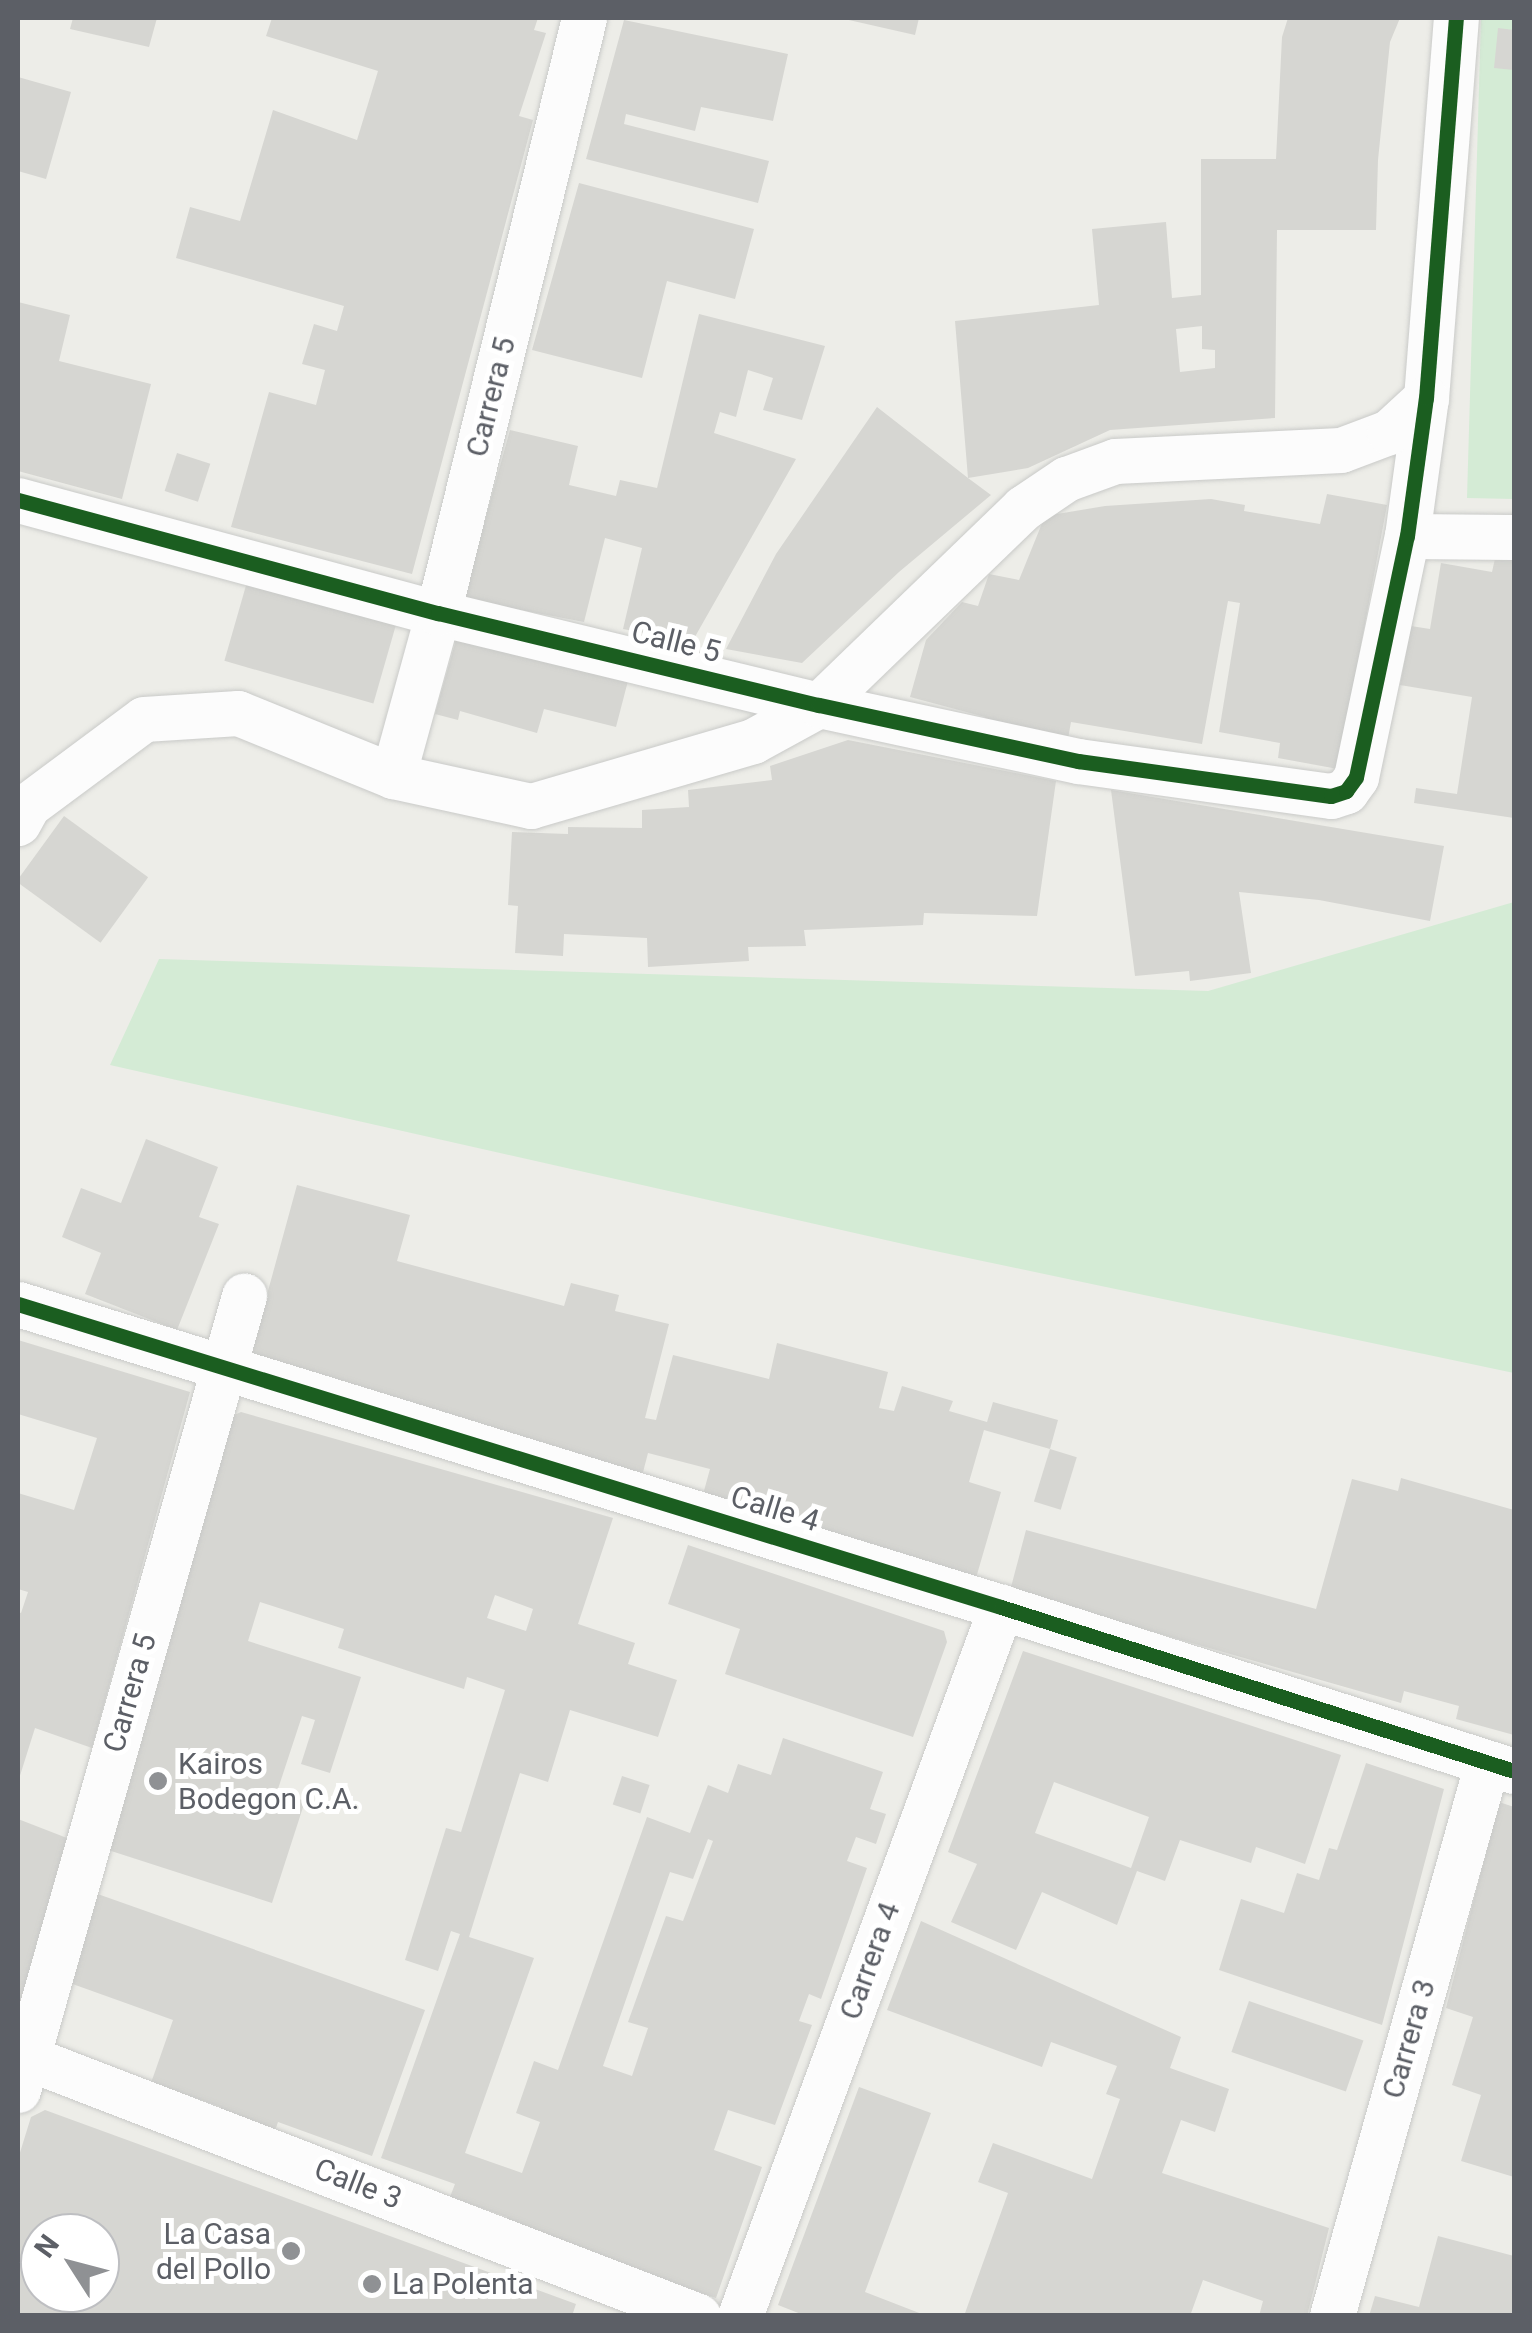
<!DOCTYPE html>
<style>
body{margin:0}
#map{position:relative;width:1532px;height:2333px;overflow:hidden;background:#edede8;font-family:Roboto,sans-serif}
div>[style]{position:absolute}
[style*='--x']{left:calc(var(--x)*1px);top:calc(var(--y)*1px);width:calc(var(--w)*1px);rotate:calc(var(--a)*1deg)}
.green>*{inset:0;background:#d4ebd5}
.building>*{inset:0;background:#d6d6d2;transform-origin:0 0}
.roads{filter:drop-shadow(0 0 2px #c9cac8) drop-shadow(0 0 2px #c9cac8)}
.minor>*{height:45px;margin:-22.5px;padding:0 22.5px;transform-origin:22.5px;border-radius:22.5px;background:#fcfcfc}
.cycleway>*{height:15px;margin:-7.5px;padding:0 7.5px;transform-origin:7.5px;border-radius:7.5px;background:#1b5e20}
.dots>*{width:28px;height:28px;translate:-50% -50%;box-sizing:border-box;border:5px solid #fff;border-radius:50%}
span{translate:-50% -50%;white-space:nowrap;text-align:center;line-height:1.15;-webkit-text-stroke:10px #fff;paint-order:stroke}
.street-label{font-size:30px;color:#5c5f66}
.poi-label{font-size:30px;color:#5c5f66}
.left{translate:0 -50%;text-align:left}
.right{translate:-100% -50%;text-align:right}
.frame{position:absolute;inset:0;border:20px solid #5c5f66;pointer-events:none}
.north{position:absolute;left:20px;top:2213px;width:100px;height:100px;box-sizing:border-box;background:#fff;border:2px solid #bebfc2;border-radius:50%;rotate:306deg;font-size:28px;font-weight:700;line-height:40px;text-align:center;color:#5c5f66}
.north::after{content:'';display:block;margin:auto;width:35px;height:45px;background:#8f9194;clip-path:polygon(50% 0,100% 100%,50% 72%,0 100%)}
</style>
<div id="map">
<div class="green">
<i style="clip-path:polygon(1481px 18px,1514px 18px,1514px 499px,1467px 498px)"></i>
<i style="clip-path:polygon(1514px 902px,1514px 1373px,921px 1248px,110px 1065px,159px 959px,1208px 991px)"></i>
</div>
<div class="building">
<i style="clip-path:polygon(73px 18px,157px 18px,149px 47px,70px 29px)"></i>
<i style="clip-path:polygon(272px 18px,538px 18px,534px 30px,546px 33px,519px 116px,533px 120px,412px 574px,231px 527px,269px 392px,316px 405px,325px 370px,302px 364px,314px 324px,337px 331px,344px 306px,176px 258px,190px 207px,240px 221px,273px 110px,357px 140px,378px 71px,266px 36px)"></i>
<i style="clip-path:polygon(840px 18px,919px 18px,915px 35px)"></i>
<i style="clip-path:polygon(evenodd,1288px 18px,1400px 18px,1390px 42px,1378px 160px,1376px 230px,1277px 230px,1275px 418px,1110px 430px,1028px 468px,968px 478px,991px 495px,899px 572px,802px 663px,726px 649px,776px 554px,877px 407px,968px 478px,955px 321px,1099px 305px,1092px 229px,1166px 222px,1172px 298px,1201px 295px,1201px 159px,1276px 159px,1282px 37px,1288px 18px,1202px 326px,1202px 349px,1215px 350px,1215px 368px,1180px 372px,1176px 329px,1202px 326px)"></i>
<i style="clip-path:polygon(624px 20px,788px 54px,773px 121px,701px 107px,695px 131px,626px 114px,624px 124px,769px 161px,758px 203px,586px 159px)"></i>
<i style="clip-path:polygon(1498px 28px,1514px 30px,1514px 70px,1494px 68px)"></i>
<i style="clip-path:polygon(18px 77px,71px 92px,46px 179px,18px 171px)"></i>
<i style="clip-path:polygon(579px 183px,754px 229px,735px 299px,667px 281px,642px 378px,532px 350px)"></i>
<i style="clip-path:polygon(18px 302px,70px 315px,59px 361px,151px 384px,122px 499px,18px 471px)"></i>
<i style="clip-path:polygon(699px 314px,825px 346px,802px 420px,763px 410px,773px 378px,748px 370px,736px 417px,720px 412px,714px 433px,796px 459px,692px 642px,623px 629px,642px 548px,605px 538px,584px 622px,463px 599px,510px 430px,578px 446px,569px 485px,616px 496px,620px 480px,657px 488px)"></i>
<i style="left:177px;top:453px;width:35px;height:40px;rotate:18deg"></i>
<i style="clip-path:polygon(1327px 494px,1387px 505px,1338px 769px,1278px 758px,1280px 743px,1219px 732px,1240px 603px,1228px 601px,1202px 744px,1071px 722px,1068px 739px,983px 722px,985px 717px,910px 697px,926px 640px,962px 602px,978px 606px,989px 574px,1019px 580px,1045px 516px,1105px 506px,1211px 499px,1245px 505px,1244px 511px,1320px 524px)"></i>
<i style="clip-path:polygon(1496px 554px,1514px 555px,1514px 818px,1414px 803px,1416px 788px,1457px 794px,1472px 697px,1400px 685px,1411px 626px,1430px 629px,1441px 563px,1492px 572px)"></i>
<i style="left:247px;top:582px;width:155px;height:82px;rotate:16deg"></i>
<i style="clip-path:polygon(458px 633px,629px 677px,616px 727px,544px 709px,537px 733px,460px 711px,458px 720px,435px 714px)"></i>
<i style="clip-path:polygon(848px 740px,1056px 781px,1037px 916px,924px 913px,923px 925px,804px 930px,806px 946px,748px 947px,749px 961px,648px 967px,647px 938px,564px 934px,563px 956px,515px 953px,518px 906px,508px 905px,512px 832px,568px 834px,568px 827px,642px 828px,642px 810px,689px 807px,688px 790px,772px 780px,770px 766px)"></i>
<i style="clip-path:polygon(1111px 790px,1444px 846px,1430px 921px,1319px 900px,1239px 892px,1251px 973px,1190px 981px,1189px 971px,1135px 976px)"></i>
<i style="left:64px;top:816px;width:104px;height:81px;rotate:36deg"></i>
<i style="clip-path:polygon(146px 1139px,218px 1167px,199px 1217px,219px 1224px,177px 1330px,85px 1294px,101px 1253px,62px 1237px,81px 1188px,121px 1203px)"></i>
<i style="clip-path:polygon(297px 1185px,410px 1215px,397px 1261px,564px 1306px,571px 1283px,619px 1295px,615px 1311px,669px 1324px,645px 1418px,656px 1420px,673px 1355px,769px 1379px,777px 1343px,888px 1372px,879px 1408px,894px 1411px,902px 1386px,953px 1401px,949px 1411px,987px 1422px,993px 1402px,1058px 1420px,1050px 1449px,984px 1430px,969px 1482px,1001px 1492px,976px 1578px,702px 1498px,710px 1469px,648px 1453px,641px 1480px,248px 1364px)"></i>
<i style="clip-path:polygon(18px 1340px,190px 1392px,92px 1748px,35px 1728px,18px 1782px,18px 1612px,21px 1613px,28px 1592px,18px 1589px,18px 1493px,74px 1510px,97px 1438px,18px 1414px)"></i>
<i style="clip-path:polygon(evenodd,241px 1412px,613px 1518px,578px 1624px,635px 1643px,628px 1664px,677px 1680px,658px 1737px,570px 1710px,548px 1782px,520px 1773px,469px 1937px,534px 1958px,465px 2153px,522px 2173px,540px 2122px,516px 2113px,534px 2061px,558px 2070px,647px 1817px,690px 1833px,708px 1785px,728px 1793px,738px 1764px,771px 1775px,783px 1738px,883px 1772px,870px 1809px,886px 1814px,876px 1844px,856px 1837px,847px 1861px,867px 1868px,821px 1999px,809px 1994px,799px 2021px,812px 2025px,775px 2125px,728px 2110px,714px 2150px,762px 2167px,716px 2298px,504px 2225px,507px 2217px,450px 2197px,455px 2184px,381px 2158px,460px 1934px,451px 1931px,438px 1971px,405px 1960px,446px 1828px,461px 1832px,505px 1690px,467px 1677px,464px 1689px,338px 1648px,344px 1629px,260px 1602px,248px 1641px,361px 1677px,330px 1773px,301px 1764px,315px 1720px,302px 1716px,277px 1792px,305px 1801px,272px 1903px,105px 1849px,232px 1416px,241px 1412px,495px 1595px,533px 1609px,526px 1631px,487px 1618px,495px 1595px,241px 1412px,708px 1839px,713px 1841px,683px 1921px,666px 1916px,628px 2022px,648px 2028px,632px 2076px,603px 2066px,670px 1872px,693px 1879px,708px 1839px)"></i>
<i style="left:1050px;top:1449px;width:28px;height:55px;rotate:17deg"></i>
<i style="clip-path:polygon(1401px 1478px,1514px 1510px,1514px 1735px,1456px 1719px,1459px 1706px,1404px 1691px,1401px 1703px,1010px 1591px,1026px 1530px,1316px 1609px,1352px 1479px,1398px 1491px)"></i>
<i style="clip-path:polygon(688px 1545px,944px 1631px,947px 1642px,913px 1737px,725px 1674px,740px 1629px,668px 1604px)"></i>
<i style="clip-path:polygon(evenodd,1023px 1651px,1341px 1755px,1305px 1864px,1256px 1847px,1251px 1863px,1180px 1840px,1165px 1881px,1137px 1871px,1117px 1925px,1042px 1892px,1016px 1950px,951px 1922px,977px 1864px,948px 1852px,1023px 1651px,1054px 1782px,1149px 1817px,1131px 1868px,1035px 1833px,1054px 1782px)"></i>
<i style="clip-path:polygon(1366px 1763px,1444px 1789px,1382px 2025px,1219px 1970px,1241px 1899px,1284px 1913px,1297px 1873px,1319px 1880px,1329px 1848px,1337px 1850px)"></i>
<i style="left:622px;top:1776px;width:29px;height:30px;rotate:18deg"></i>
<i style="clip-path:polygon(1499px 1802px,1514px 1807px,1514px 2177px,1461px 2161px,1481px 2095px,1452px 2085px,1473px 2017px,1446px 2008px)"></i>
<i style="clip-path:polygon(18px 1819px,67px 1838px,18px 2011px)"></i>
<i style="clip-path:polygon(92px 1892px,425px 2010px,372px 2156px,278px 2122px,273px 2137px,218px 2117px,221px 2107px,151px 2083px,173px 2020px,67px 1982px)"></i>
<i style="clip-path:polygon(921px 1921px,1181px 2037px,1170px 2068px,1229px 2089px,1215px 2132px,1181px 2120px,1162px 2173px,1329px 2228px,1307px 2316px,1259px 2316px,1263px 2301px,1203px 2280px,1190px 2316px,964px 2316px,1008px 2193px,978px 2182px,993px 2143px,1092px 2179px,1120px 2099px,1106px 2094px,1117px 2066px,1051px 2042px,1042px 2067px,887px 2010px)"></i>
<i style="left:1249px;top:2001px;width:121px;height:54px;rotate:19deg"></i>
<i style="clip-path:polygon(859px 2087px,931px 2113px,865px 2292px,927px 2316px,806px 2316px,778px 2305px)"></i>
<i style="clip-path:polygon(evenodd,45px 2110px,576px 2304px,572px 2316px,18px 2316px,18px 2159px,31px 2117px,45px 2110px,40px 2233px,100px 2233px,100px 2293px,40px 2293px,40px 2233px)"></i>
<i style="clip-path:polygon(1438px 2236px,1514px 2256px,1514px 2316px,1369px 2316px,1375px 2296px,1419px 2307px)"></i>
</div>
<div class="roads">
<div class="minor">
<i style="--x:18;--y:500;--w:435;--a:15.1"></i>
<i style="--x:438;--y:613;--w:392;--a:13.6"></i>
<i style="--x:819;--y:705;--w:265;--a:12.2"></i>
<i style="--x:1078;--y:761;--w:255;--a:7.9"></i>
<i style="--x:1331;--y:796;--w:16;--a:-18"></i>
<i style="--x:1346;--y:791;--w:17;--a:-54"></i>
<i style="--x:1356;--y:777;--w:246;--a:-78.1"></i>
<i style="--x:1407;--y:536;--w:139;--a:-82.2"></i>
<i style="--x:1426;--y:398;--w:381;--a:-85.5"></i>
<i style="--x:1407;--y:536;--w:107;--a:0.5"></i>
<i style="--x:393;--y:776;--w:169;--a:-74.6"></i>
<i style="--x:438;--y:613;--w:613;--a:-76.21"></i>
<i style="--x:18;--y:823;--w:21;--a:-61"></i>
<i style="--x:28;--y:805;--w:144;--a:-36.6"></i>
<i style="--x:144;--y:719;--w:94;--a:-3.7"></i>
<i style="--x:238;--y:713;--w:167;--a:22.1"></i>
<i style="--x:393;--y:776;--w:141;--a:12.3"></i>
<i style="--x:531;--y:806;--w:231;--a:-16.3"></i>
<i style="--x:753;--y:741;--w:75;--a:-28.6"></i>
<i style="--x:819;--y:705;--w:284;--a:-44"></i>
<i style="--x:1023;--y:508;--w:52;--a:-34"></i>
<i style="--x:1066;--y:479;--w:52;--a:-20.2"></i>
<i style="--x:1115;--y:461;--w:226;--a:-2.8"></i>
<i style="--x:1341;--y:450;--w:51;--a:-20.6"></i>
<i style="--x:1389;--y:432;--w:50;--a:-42.6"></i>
<i style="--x:18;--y:1304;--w:1029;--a:17.13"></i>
<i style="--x:1001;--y:1607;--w:539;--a:17.73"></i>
<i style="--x:18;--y:2054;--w:729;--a:21.07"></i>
<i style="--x:18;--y:2090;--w:826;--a:-74.11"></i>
<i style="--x:740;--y:2316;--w:756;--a:-69.79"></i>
<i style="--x:1332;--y:2316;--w:574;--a:-74.34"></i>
</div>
</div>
<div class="cycleway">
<i style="--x:18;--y:500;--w:435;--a:15.1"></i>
<i style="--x:438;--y:613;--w:392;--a:13.6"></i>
<i style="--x:819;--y:705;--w:265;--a:12.2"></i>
<i style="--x:1078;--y:761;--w:255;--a:7.9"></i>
<i style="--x:1331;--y:796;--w:16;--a:-18"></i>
<i style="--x:1346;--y:791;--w:17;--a:-54"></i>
<i style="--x:1356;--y:777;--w:246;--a:-78.1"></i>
<i style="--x:1407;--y:536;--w:139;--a:-82.2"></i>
<i style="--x:1426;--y:398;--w:381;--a:-85.5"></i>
<i style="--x:18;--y:1304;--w:1029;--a:17.13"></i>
<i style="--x:1001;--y:1607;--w:539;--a:17.73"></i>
</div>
<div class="dots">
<i style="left:158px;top:1781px;background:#8f9194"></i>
<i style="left:291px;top:2251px;background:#8f9194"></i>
<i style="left:372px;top:2284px;background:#8f9194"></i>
</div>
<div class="street-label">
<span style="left:491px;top:397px;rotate:-76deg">Carrera 5</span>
<span style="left:676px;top:642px;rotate:14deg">Calle 5</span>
<span style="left:775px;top:1509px;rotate:17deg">Calle 4</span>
<span style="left:130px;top:1693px;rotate:-74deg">Carrera 5</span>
<span style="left:870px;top:1961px;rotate:-70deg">Carrera 4</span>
<span style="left:1409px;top:2039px;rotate:-74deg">Carrera 3</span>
<span style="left:358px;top:2184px;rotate:21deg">Calle 3</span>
</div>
<div class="poi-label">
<span class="left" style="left:178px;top:1781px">Kairos<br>Bodegon C.A.</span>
<span class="right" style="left:271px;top:2251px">La Casa<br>del Pollo</span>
<span class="left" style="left:392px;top:2284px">La Polenta</span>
</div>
<div class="frame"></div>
<div class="north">N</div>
</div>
